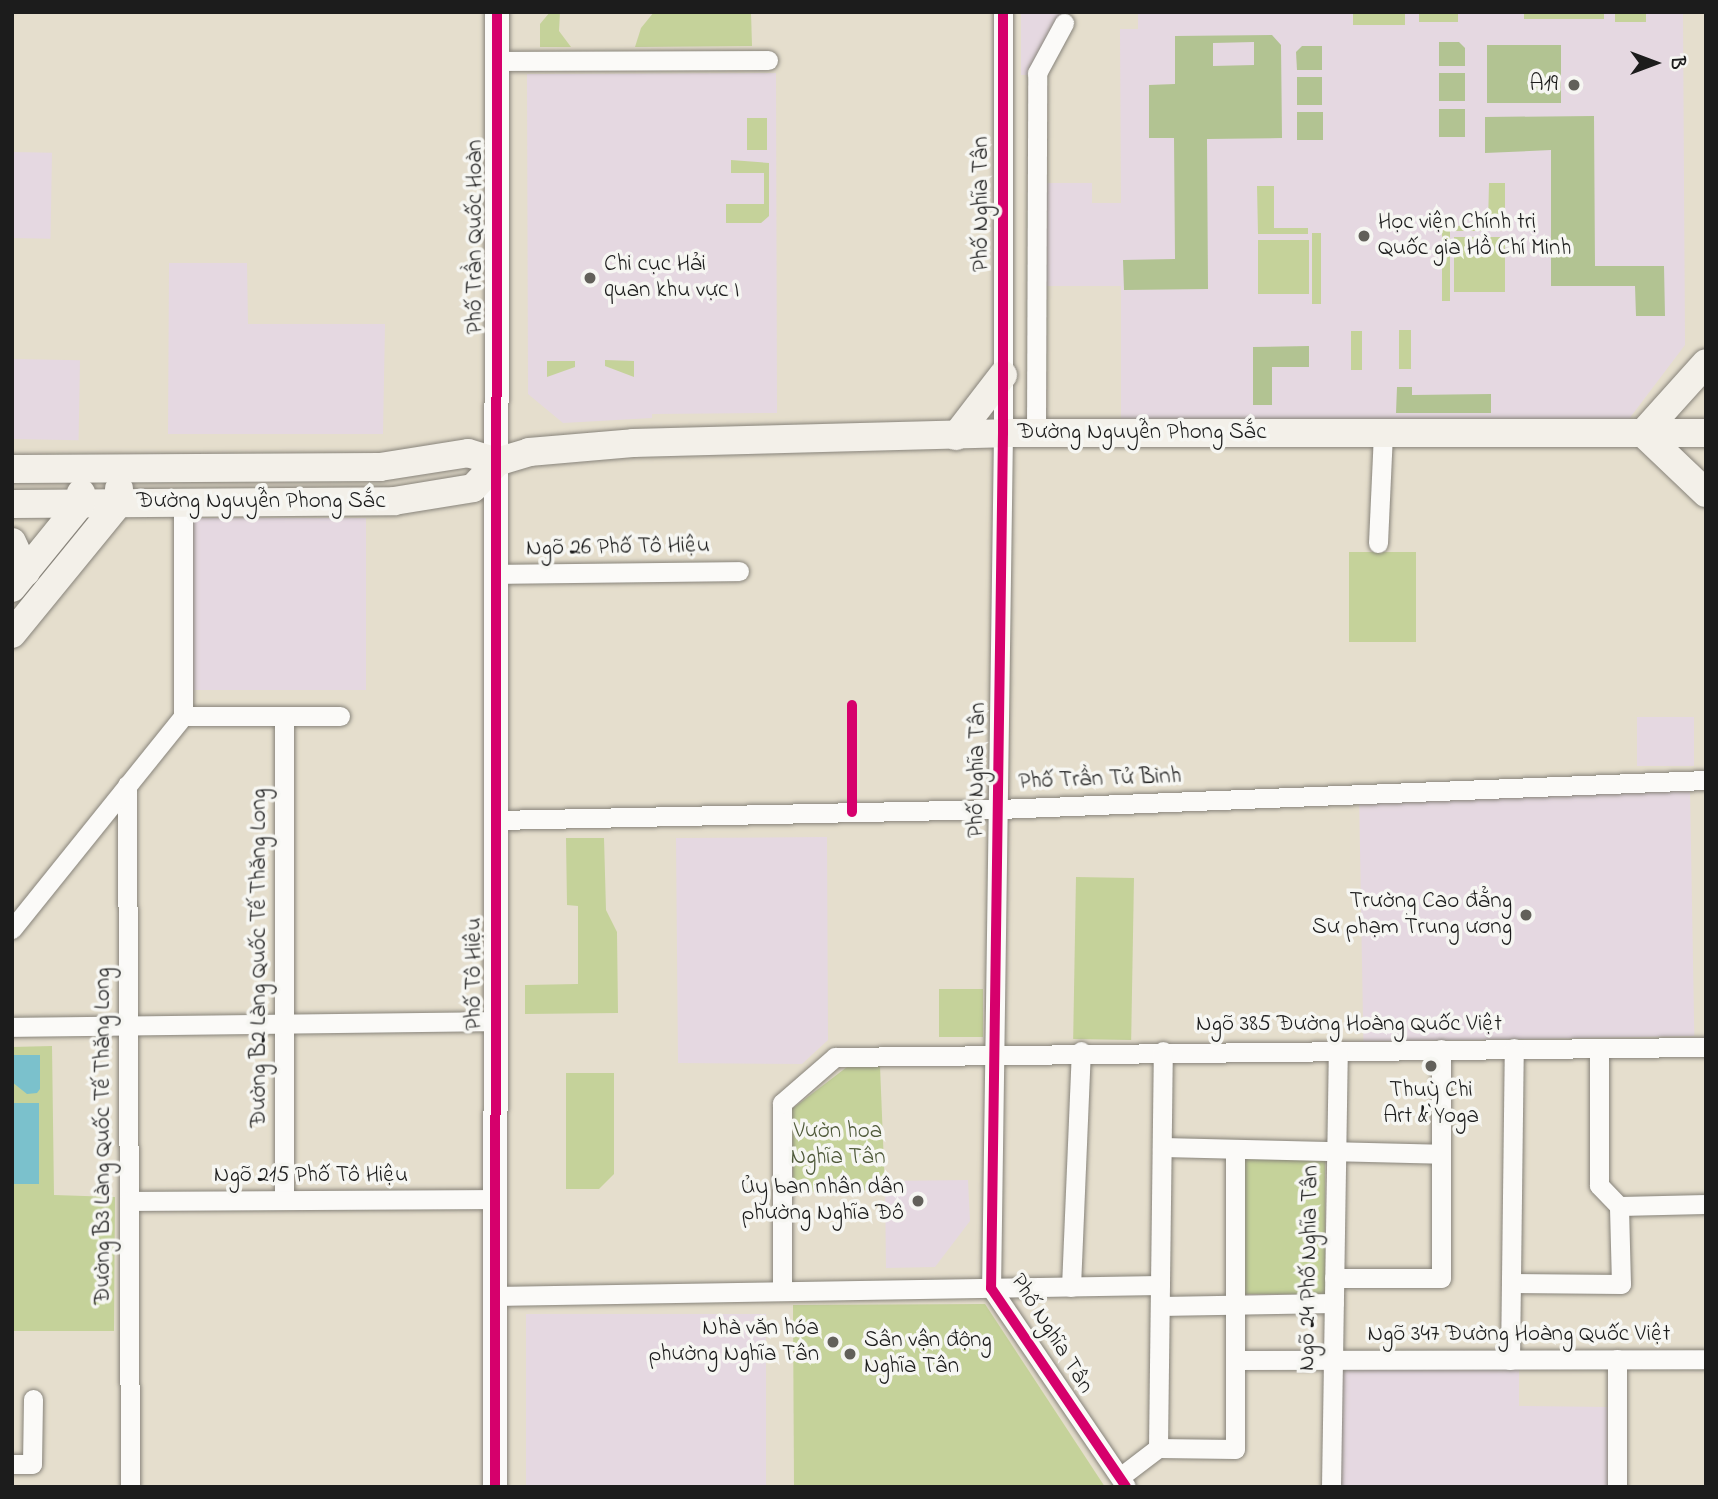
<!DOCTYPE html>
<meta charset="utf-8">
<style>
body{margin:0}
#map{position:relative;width:1718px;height:1499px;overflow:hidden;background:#e5decd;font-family:"Indie Flower",sans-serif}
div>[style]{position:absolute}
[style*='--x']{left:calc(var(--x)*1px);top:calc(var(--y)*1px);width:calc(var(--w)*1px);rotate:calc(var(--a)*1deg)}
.built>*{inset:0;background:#e5d8e1;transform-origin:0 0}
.green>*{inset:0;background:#c5d29a;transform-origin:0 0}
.forest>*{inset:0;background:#b2c392;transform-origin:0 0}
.water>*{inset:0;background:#7bc1cc;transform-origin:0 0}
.roads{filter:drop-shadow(0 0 2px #87837a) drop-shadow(0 0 2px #87837a)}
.minor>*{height:19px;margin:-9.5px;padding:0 9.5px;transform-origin:9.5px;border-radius:9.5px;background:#fbfaf8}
.tertiary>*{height:24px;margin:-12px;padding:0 12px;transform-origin:12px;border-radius:12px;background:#fbfaf8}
.secondary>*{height:28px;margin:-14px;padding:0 14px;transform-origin:14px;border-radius:14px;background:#f3f0e9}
.cycleway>*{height:10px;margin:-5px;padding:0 5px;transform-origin:5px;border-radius:5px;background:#d6006c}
.dots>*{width:19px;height:19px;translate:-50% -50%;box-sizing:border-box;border:4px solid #f6f6f2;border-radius:50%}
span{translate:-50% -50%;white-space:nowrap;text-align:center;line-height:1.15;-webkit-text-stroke:7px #f6f6f2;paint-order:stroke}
.poi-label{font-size:23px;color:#1c1c1c}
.right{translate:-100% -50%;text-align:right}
.left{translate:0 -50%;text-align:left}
.street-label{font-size:23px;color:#1c1c1c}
.park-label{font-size:23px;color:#4e5939}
.frame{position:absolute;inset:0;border:14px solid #1c1c1c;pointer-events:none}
.north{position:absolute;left:1620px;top:28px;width:70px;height:70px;-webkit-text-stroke:5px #f6f6f2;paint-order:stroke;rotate:90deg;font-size:19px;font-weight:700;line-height:28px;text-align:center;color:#1c1c1c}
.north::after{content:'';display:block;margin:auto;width:24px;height:32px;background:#1c1c1c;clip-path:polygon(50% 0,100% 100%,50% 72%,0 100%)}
</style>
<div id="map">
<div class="built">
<i style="clip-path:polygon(1021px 12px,1683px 12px,1685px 345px,1629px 419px,1121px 419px,1121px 286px,1043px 286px,1043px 183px,1092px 183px,1092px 203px,1121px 203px,1120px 29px,1138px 29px,1138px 14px,1065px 14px,1031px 75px,1021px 75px)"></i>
<i style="clip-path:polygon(776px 73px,777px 413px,652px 414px,652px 418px,563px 423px,528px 394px,527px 74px)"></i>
<i style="left:12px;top:152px;width:40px;height:86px;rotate:1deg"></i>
<i style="clip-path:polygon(169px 263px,247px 263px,248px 324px,385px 324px,383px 434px,168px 434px)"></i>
<i style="left:12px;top:359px;width:68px;height:80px;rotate:1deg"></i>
<i style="left:366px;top:518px;width:172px;height:176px;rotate:90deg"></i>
<i style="left:1694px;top:717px;width:49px;height:57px;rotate:90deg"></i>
<i style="left:1690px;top:789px;width:247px;height:331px;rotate:89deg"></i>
<i style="clip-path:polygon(827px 837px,828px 1040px,802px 1064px,678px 1063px,676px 838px)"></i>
<i style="clip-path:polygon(968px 1180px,970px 1221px,935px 1267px,886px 1268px,885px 1181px)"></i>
<i style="left:526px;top:1314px;width:240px;height:173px"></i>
<i style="clip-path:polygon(1341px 1368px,1519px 1369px,1519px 1406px,1609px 1407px,1608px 1487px,1341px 1487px)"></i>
</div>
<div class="green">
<i style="clip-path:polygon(550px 12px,560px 12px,559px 31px,571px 47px,540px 47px,540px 24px)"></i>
<i style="clip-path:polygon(654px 12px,751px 12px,752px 46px,635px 47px,641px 28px)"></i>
<i style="left:1353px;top:12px;width:52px;height:13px"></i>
<i style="left:1419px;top:12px;width:39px;height:10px"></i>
<i style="left:1524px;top:12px;width:80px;height:7px"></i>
<i style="left:1615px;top:12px;width:31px;height:10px"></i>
<i style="left:747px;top:118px;width:20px;height:32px"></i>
<i style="clip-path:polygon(731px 160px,769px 163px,769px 216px,761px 223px,726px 223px,726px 204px,764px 204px,764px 173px,731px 173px)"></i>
<i style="clip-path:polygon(1489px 183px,1505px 183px,1505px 231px,1455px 231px,1455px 226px,1488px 225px)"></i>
<i style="clip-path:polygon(1257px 186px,1274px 186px,1274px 228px,1308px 228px,1308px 234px,1258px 234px)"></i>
<i style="left:1442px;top:230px;width:8px;height:71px"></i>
<i style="left:1312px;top:233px;width:9px;height:71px"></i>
<i style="left:1454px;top:237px;width:51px;height:55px"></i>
<i style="left:1258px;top:240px;width:51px;height:54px"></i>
<i style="left:1399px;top:330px;width:12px;height:39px"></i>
<i style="left:1351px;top:331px;width:11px;height:39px"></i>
<i style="clip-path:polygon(605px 360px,634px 361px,634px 377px,605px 366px)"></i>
<i style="clip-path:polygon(547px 361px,575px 361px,575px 367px,547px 377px)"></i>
<i style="left:1349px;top:552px;width:67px;height:90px"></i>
<i style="clip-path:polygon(566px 838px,604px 838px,606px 910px,617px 932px,618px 1013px,525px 1014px,525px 985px,578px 984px,578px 906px,567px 905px)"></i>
<i style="left:1076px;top:877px;width:58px;height:162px;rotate:1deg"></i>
<i style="left:939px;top:989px;width:44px;height:48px"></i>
<i style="clip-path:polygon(52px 1046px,54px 1195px,115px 1197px,114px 1331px,12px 1331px,12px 1047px)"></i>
<i style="clip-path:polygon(880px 1066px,885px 1190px,793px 1192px,792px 1109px,847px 1067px)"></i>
<i style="clip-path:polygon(566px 1073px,614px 1073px,614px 1174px,599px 1189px,566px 1189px)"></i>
<i style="left:1244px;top:1158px;width:81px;height:136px"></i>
<i style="clip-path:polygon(985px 1304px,1105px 1487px,794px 1487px,793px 1305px)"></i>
</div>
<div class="forest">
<i style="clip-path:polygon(evenodd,1272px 35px,1281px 45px,1282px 138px,1207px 139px,1208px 289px,1124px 290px,1123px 260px,1175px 259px,1174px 138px,1149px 138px,1149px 85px,1175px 84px,1175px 36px,1272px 35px,1254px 42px,1254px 65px,1213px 66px,1213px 43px,1254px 42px)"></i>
<i style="clip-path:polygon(1439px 42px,1459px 42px,1465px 48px,1465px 66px,1439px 66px)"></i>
<i style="left:1487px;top:45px;width:74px;height:58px"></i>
<i style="clip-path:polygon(1302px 46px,1322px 46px,1322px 70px,1297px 70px,1296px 52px)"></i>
<i style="left:1439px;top:73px;width:26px;height:28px"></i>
<i style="left:1297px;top:77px;width:25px;height:28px"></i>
<i style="left:1439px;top:109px;width:26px;height:28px"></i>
<i style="left:1323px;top:112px;width:28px;height:26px;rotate:90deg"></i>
<i style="clip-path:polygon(1594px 116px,1595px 266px,1664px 266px,1665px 316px,1636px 316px,1635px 286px,1551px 286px,1551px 150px,1485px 153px,1485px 117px)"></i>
<i style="clip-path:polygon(1309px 346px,1309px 367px,1272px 367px,1272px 405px,1253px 405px,1253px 347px)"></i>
<i style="clip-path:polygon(1397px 387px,1412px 387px,1412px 395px,1491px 394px,1491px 413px,1396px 413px)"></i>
</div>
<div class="water">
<i style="clip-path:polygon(12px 1055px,40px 1055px,40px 1089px,37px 1093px,27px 1094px,12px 1082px)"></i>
<i style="left:12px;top:1103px;width:27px;height:81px"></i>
</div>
<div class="roads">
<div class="minor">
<i style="--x:1003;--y:12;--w:421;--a:90"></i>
<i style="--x:1003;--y:433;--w:855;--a:90.8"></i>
<i style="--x:991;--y:1288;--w:240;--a:55.8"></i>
<i style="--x:497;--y:61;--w:271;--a:-0.2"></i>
<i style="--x:1036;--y:434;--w:361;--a:-89.8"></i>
<i style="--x:1037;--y:73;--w:57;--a:-61.6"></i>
<i style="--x:1378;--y:543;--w:111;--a:-87.4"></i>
<i style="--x:497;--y:574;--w:242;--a:-0.7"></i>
<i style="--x:183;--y:716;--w:157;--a:0"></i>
<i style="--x:284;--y:716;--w:484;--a:90"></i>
<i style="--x:127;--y:785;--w:702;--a:89.76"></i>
<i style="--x:497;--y:820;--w:502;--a:-1.26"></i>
<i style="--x:999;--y:809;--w:708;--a:-2.35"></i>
<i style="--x:12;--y:929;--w:273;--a:-51.2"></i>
<i style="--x:183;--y:716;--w:212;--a:-90"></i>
<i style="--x:12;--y:1027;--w:484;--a:-0.7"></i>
<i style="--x:1162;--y:1147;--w:279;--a:1.4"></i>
<i style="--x:129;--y:1201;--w:364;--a:-0.3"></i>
<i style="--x:1619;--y:1206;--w:87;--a:-1.3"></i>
<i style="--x:1334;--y:1278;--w:107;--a:0"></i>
<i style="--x:1441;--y:1278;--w:229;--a:-90"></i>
<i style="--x:1511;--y:1283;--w:110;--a:0.5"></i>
<i style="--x:1621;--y:1284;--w:78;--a:-91.5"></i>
<i style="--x:1619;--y:1206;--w:29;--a:-134"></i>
<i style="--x:1599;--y:1185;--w:137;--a:-90"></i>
<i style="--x:1071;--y:1287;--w:236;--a:-87.6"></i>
<i style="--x:782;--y:1291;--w:188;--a:-90"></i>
<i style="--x:782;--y:1103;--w:70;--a:-41"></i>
<i style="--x:835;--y:1057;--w:871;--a:-0.66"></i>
<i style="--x:494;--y:1296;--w:666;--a:-0.95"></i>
<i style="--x:1160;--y:1306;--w:174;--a:-1"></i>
<i style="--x:1235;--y:1360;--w:471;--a:-0.1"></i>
<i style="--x:1510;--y:1360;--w:312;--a:-89.3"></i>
<i style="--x:1158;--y:1448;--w:397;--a:-89.3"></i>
<i style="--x:12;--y:1464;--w:20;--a:0"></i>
<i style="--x:32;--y:1464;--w:65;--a:-89.1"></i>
<i style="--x:1120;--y:1477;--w:48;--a:-37.3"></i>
<i style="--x:1158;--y:1448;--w:77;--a:0.7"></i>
<i style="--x:1235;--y:1449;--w:299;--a:-90"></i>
<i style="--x:1331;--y:1487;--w:437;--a:-89.1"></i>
<i style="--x:1617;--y:1487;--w:128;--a:-90"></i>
</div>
<div class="tertiary">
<i style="--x:495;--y:1487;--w:1475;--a:-89.92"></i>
</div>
<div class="secondary">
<i style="--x:1643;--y:433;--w:94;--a:-48"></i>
<i style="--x:1643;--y:433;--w:87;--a:43.6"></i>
<i style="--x:956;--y:436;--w:77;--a:-52.4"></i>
<i style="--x:12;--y:469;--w:368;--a:-0.3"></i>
<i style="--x:380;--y:467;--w:89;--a:-9"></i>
<i style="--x:468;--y:453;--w:30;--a:17"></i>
<i style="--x:12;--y:504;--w:382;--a:-0.4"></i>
<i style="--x:394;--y:501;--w:80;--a:-9.3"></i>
<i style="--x:473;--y:488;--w:35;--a:-47"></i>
<i style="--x:497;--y:462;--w:34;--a:-17"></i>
<i style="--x:529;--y:452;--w:104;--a:-4.9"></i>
<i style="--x:633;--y:443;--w:370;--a:-1.5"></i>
<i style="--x:1003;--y:433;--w:703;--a:0"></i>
<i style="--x:12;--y:542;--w:33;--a:65"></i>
<i style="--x:12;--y:588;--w:109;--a:-50.9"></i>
<i style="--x:81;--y:503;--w:10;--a:-90"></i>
<i style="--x:12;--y:634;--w:169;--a:-50.8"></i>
<i style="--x:119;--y:503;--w:14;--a:-90"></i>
</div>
</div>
<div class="cycleway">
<i style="--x:1003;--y:12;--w:421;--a:90"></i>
<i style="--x:1003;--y:433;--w:855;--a:90.8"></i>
<i style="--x:991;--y:1288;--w:240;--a:55.8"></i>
<i style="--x:852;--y:812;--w:107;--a:-90"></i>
<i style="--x:495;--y:1487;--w:1475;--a:-89.92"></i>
</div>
<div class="dots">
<i style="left:1574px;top:85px;background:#62605a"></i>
<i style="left:1364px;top:236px;background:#62605a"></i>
<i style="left:590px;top:278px;background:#62605a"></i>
<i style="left:1526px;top:915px;background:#62605a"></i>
<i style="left:1431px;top:1066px;background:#62605a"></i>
<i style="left:918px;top:1201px;background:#62605a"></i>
<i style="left:833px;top:1342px;background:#62605a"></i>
<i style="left:850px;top:1354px;background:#62605a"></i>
</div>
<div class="poi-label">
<span class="right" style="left:1558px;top:85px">A19</span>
<span class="left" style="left:1378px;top:236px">Học viện Chính trị<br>Quốc gia Hồ Chí Minh</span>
<span class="left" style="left:604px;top:278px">Chi cục Hải<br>quan khu vực I</span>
<span class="right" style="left:1512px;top:915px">Trường Cao đẳng<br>Sư phạm Trung ương</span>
<span style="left:1431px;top:1104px">Thuỳ Chi<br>Art &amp; Yoga</span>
<span class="right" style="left:904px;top:1201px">Ủy ban nhân dân<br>phường Nghĩa Đô</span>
<span class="right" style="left:819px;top:1342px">Nhà văn hóa<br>phường Nghĩa Tân</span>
<span class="left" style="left:864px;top:1354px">Sân vận động<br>Nghĩa Tân</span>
</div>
<div class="street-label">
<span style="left:982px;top:204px;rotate:-90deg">Phố Nghĩa Tân</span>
<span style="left:476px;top:237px;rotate:-90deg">Phố Trần Quốc Hoàn</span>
<span style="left:1142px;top:433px">Đường Nguyễn Phong Sắc</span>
<span style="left:261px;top:502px">Đường Nguyễn Phong Sắc</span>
<span style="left:618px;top:548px;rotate:-1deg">Ngõ 26 Phố Tô Hiệu</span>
<span style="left:978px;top:770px;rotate:-89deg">Phố Nghĩa Tân</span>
<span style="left:1100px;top:780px;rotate:-2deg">Phố Trần Tử Bình</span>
<span style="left:260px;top:958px;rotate:-90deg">Đường B2 Làng Quốc Tế Thăng Long</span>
<span style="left:475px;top:974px;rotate:-90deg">Phố Tô Hiệu</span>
<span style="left:1349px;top:1025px">Ngõ 385 Đường Hoàng Quốc Việt</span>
<span style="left:104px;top:1136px;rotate:-90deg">Đường B3 Làng Quốc Tế Thăng Long</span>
<span style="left:311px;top:1176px">Ngõ 215 Phố Tô Hiệu</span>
<span style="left:1310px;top:1268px;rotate:-89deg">Ngõ 24 Phố Nghĩa Tân</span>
<span style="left:1051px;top:1334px;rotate:58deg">Phố Nghĩa Tân</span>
<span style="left:1519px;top:1335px">Ngõ 347 Đường Hoàng Quốc Việt</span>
</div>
<div class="park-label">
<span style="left:838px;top:1145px">Vườn hoa<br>Nghĩa Tân</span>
</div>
<div class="frame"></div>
<div class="north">B</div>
</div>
